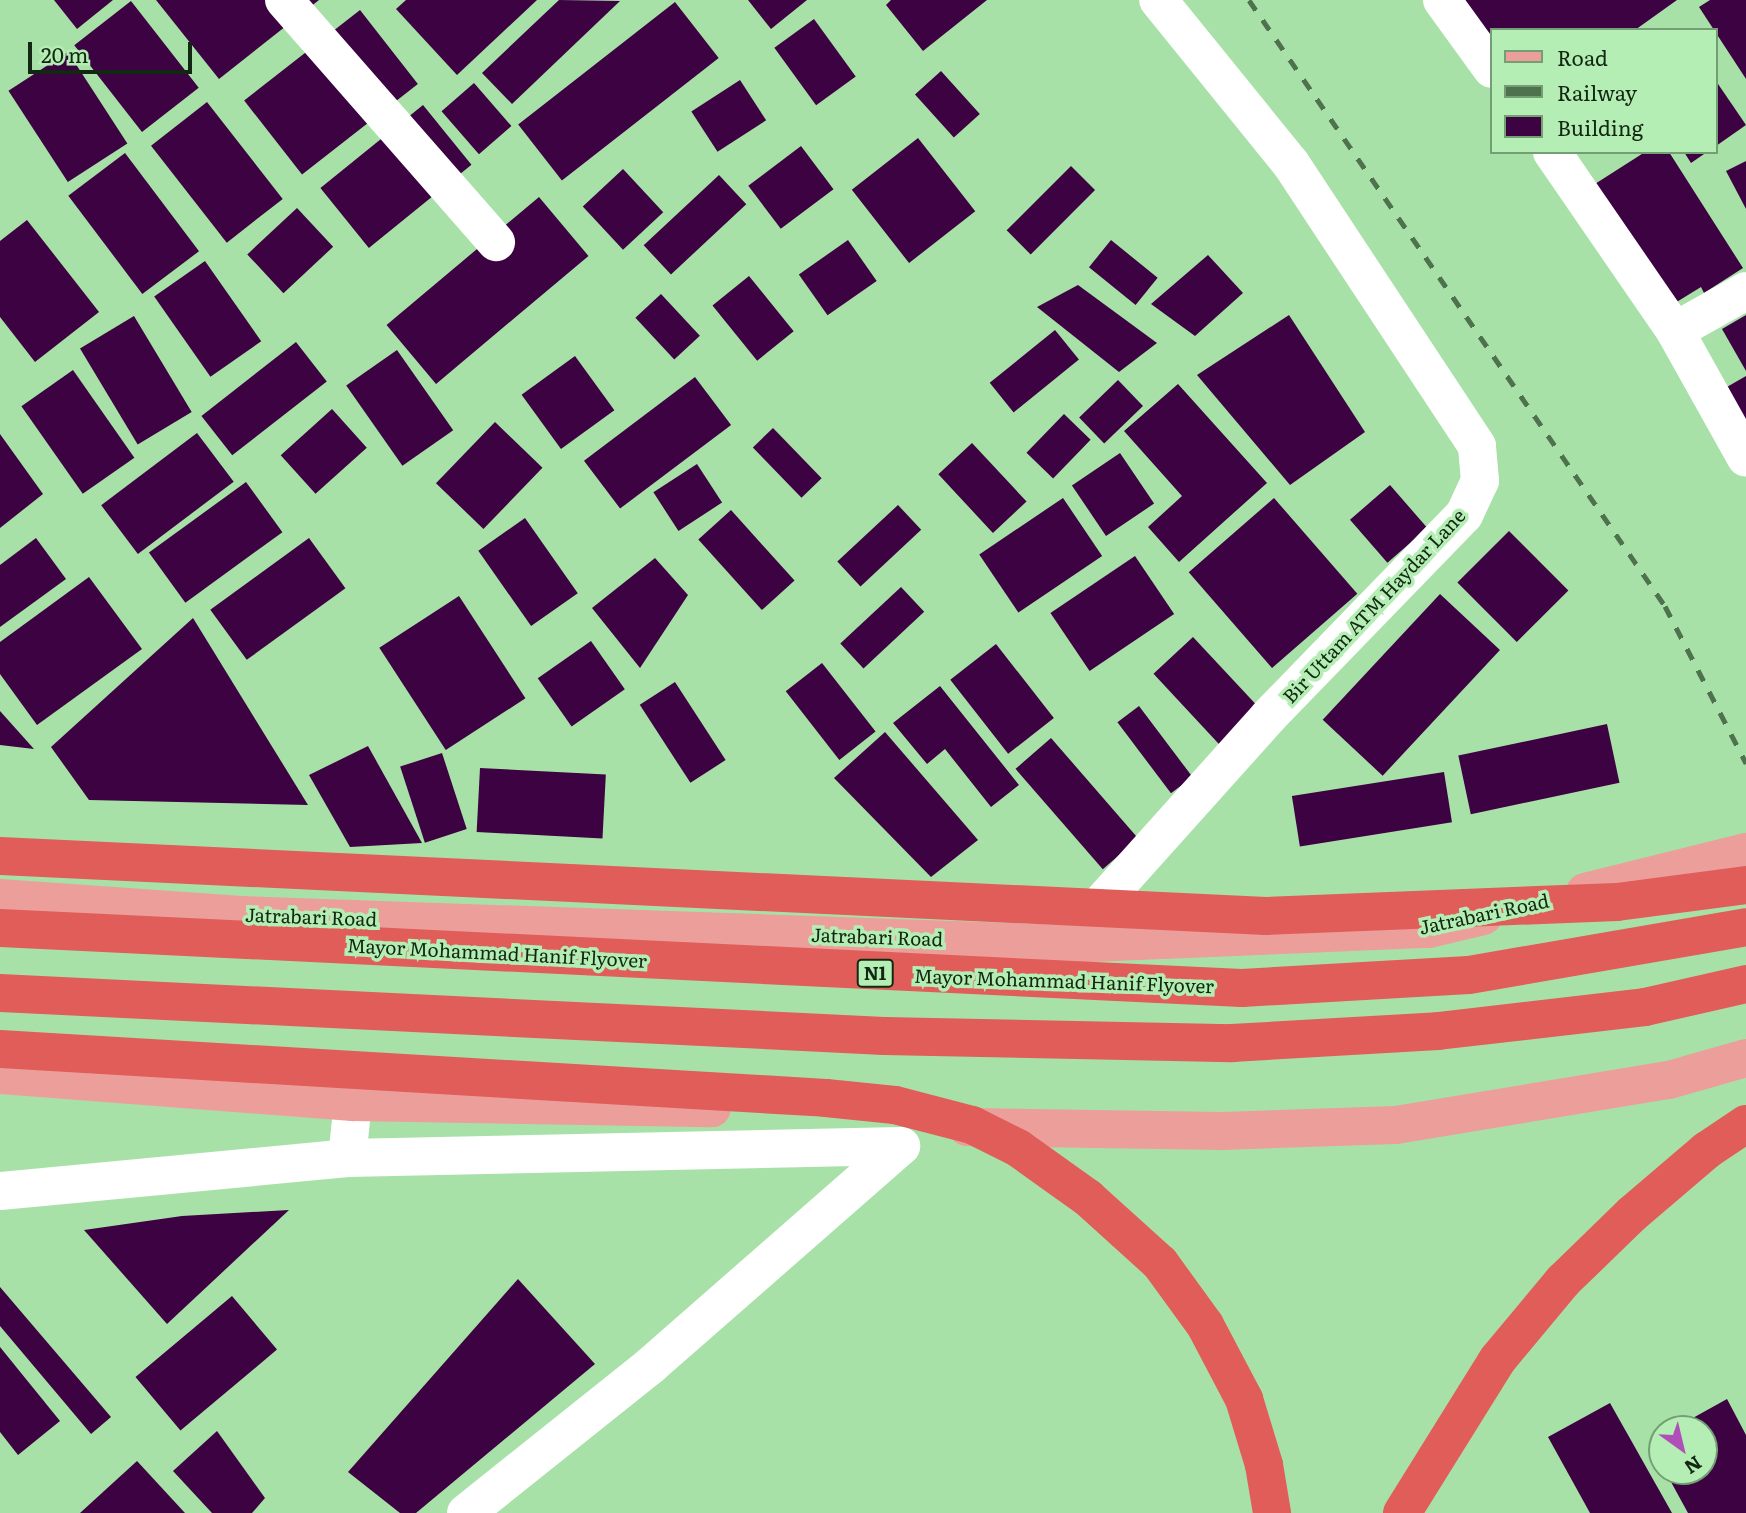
<!DOCTYPE html>
<style>
body{margin:0}
#map{position:relative;width:1746px;height:1513px;overflow:hidden;background:#a8e1a8;font-family:Literata,serif}
div>[style]{position:absolute}
[style*='--x']{left:calc(var(--x)*1px);top:calc(var(--y)*1px);width:calc(var(--w)*1px);rotate:calc(var(--a)*1deg)}
.building>*{inset:0;background:#3c0241;transform-origin:0 0}
.minor>*{height:38px;margin:-19px;padding:0 19px;transform-origin:19px;border-radius:19px;background:#fff}
.major>*{height:38px;margin:-19px;padding:0 19px;transform-origin:19px;border-radius:19px;background:#ec9e9b}
.highway>*{height:38px;margin:-19px;padding:0 19px;transform-origin:19px;border-radius:19px;background:#e05d59}
.rail>*{height:5px;margin-top:-2.5px;transform-origin:0;background:repeating-linear-gradient(90deg,#4e724e 0 12px,transparent 0 24px)}
span{translate:-50% -50%;white-space:nowrap;text-align:center;line-height:1.15;-webkit-text-stroke:7px #b5eeb5;paint-order:stroke}
.shield-label span{padding:2px 5px;background:#b5eeb5;border:2px solid;border-radius:5px;-webkit-text-stroke-width:0}
.shield-label{font-size:18px;color:#122812;font-weight:700}
.street-label{font-size:19px;color:#122812}
.legend{position:absolute;left:1490px;top:28px;width:228px;height:126px;box-sizing:border-box;background:#b5eeb5;border:2px solid #749f74;margin:0;padding:9px 12px;list-style:none;font-size:21px;color:#122812}
.legend li{display:flex;align-items:center;gap:14px;height:35px}
.legend b{width:35px;border:2px solid #749f74}
.north{position:absolute;left:1648px;top:1415px;width:70px;height:70px;box-sizing:border-box;background:#b5eeb5;border:2px solid #749f74;border-radius:50%;rotate:146deg;font-size:19px;font-weight:700;line-height:28px;text-align:center;color:#122812}
.north::after{content:'';display:block;margin:auto;width:24px;height:32px;background:#af4fb7;clip-path:polygon(50% 0,100% 100%,50% 72%,0 100%)}
.scale{position:absolute;left:28px;top:42px;width:164px;height:32px;box-sizing:border-box;border:4px solid #122812;border-top:0;padding-left:9px;font-size:21px;line-height:24px;white-space:nowrap;color:#122812;-webkit-text-stroke:5px #b5eeb5;paint-order:stroke}
</style>
<div id="map">
<div class="building">
<i style="clip-path:polygon(54px 0,113px 0,77px 29px)"></i>
<i style="clip-path:polygon(156px 0,319px 0,219px 79px)"></i>
<i style="clip-path:polygon(406px 0,537px 0,457px 75px,396px 9px)"></i>
<i style="clip-path:polygon(559px 0,620px 1px,512px 104px,482px 73px)"></i>
<i style="clip-path:polygon(748px 0,807px 0,771px 29px)"></i>
<i style="clip-path:polygon(891px 0,987px 0,923px 51px,886px 5px)"></i>
<i style="clip-path:polygon(1459px 0,1677px 0,1635px 30px,1492px 30px,1492px 47px)"></i>
<i style="clip-path:polygon(1710px 0,1746px 0,1746px 79px,1699px 7px)"></i>
<i style="left:131px;top:1px;width:110px;height:72px;rotate:52deg"></i>
<i style="left:675px;top:2px;width:71px;height:199px;rotate:52deg"></i>
<i style="left:360px;top:10px;width:94px;height:147px;rotate:52deg"></i>
<i style="left:814px;top:19px;width:71px;height:49px;rotate:54deg"></i>
<i style="left:68px;top:52px;width:109px;height:71px;rotate:57deg"></i>
<i style="left:941px;top:71px;width:58px;height:35px;rotate:48deg"></i>
<i style="left:740px;top:80px;width:48px;height:58px;rotate:57deg"></i>
<i style="clip-path:polygon(1716px 81px,1746px 125px,1716px 146px)"></i>
<i style="left:474px;top:83px;width:57px;height:43px;rotate:49deg"></i>
<i style="left:207px;top:102px;width:123px;height:71px;rotate:52deg"></i>
<i style="left:423px;top:105px;width:77px;height:132px;rotate:51deg"></i>
<i style="left:918px;top:138px;width:93px;height:84px;rotate:52deg"></i>
<i style="left:801px;top:146px;width:54px;height:66px;rotate:53deg"></i>
<i style="clip-path:polygon(1645px 152px,1669px 152px,1743px 268px,1704px 293px,1701px 287px,1662px 311px,1573px 198px)"></i>
<i style="clip-path:polygon(1684px 152px,1707px 152px,1691px 163px)"></i>
<i style="left:125px;top:153px;width:123px;height:71px;rotate:53deg"></i>
<i style="clip-path:polygon(1746px 161px,1746px 209px,1726px 171px)"></i>
<i style="left:1071px;top:166px;width:34px;height:91px;rotate:45deg"></i>
<i style="left:623px;top:169px;width:59px;height:55px;rotate:47deg"></i>
<i style="left:719px;top:175px;width:40px;height:103px;rotate:47deg"></i>
<i style="left:539px;top:197px;width:77px;height:199px;rotate:50deg"></i>
<i style="left:297px;top:208px;width:53px;height:68px;rotate:47deg"></i>
<i style="clip-path:polygon(27px 220px,99px 312px,35px 362px,0 317px,0 241px)"></i>
<i style="left:848px;top:240px;width:50px;height:60px;rotate:55deg"></i>
<i style="left:1111px;top:240px;width:60px;height:35px;rotate:39deg"></i>
<i style="clip-path:polygon(1208px 255px,1243px 293px,1195px 336px,1151px 304px)"></i>
<i style="left:205px;top:261px;width:98px;height:62px;rotate:55deg"></i>
<i style="left:749px;top:276px;width:71px;height:47px;rotate:51deg"></i>
<i style="clip-path:polygon(1078px 285px,1157px 343px,1119px 372px,1037px 307px)"></i>
<i style="left:661px;top:294px;width:57px;height:35px;rotate:47deg"></i>
<i style="clip-path:polygon(1289px 315px,1365px 432px,1290px 485px,1197px 375px)"></i>
<i style="clip-path:polygon(1746px 315px,1746px 371px,1722px 329px)"></i>
<i style="left:134px;top:316px;width:112px;height:63px;rotate:59deg"></i>
<i style="left:1055px;top:330px;width:38px;height:84px;rotate:51deg"></i>
<i style="left:296px;top:342px;width:50px;height:120px;rotate:52deg"></i>
<i style="left:397px;top:350px;width:98px;height:62px;rotate:55deg"></i>
<i style="left:575px;top:356px;width:67px;height:66px;rotate:54deg"></i>
<i style="left:73px;top:370px;width:107px;height:63px;rotate:55deg"></i>
<i style="clip-path:polygon(1746px 376px,1746px 421px,1713px 395px)"></i>
<i style="left:695px;top:377px;width:60px;height:139px;rotate:53deg"></i>
<i style="left:1118px;top:380px;width:36px;height:54px;rotate:46deg"></i>
<i style="clip-path:polygon(1178px 384px,1267px 483px,1179px 562px,1148px 527px,1182px 496px,1124px 431px)"></i>
<i style="left:332px;top:409px;width:52px;height:69px;rotate:48deg"></i>
<i style="left:1064px;top:414px;width:37px;height:54px;rotate:44deg"></i>
<i style="left:495px;top:422px;width:66px;height:85px;rotate:44deg"></i>
<i style="left:773px;top:428px;width:70px;height:28px;rotate:46deg"></i>
<i style="left:197px;top:433px;width:61px;height:120px;rotate:53deg"></i>
<i style="clip-path:polygon(0 434px,43px 494px,0 528px)"></i>
<i style="left:972px;top:443px;width:80px;height:46px;rotate:47deg"></i>
<i style="left:1120px;top:453px;width:61px;height:58px;rotate:56deg"></i>
<i style="left:697px;top:464px;width:46px;height:52px;rotate:57deg"></i>
<i style="left:246px;top:482px;width:62px;height:120px;rotate:54deg"></i>
<i style="left:1390px;top:485px;width:57px;height:53px;rotate:49deg"></i>
<i style="left:1063px;top:498px;width:70px;height:101px;rotate:56deg"></i>
<i style="left:1274px;top:498px;width:127px;height:113px;rotate:49deg"></i>
<i style="left:898px;top:505px;width:34px;height:83px;rotate:47deg"></i>
<i style="left:731px;top:510px;width:95px;height:44px;rotate:48deg"></i>
<i style="left:525px;top:518px;width:92px;height:57px;rotate:55deg"></i>
<i style="left:1509px;top:531px;width:84px;height:73px;rotate:45deg"></i>
<i style="clip-path:polygon(36px 538px,66px 579px,0 627px,0 565px)"></i>
<i style="left:309px;top:538px;width:62px;height:122px;rotate:54deg"></i>
<i style="left:1135px;top:556px;width:70px;height:102px;rotate:56deg"></i>
<i style="clip-path:polygon(655px 558px,688px 595px,640px 668px,592px 608px)"></i>
<i style="clip-path:polygon(89px 577px,142px 649px,37px 725px,0 674px,0 642px)"></i>
<i style="left:901px;top:587px;width:34px;height:83px;rotate:47deg"></i>
<i style="left:1440px;top:594px;width:82px;height:172px;rotate:43deg"></i>
<i style="left:459px;top:596px;width:122px;height:95px;rotate:57deg"></i>
<i style="clip-path:polygon(193px 618px,308px 805px,89px 800px,51px 747px)"></i>
<i style="left:1193px;top:637px;width:102px;height:54px;rotate:47deg"></i>
<i style="left:591px;top:641px;width:59px;height:65px;rotate:55deg"></i>
<i style="left:996px;top:644px;width:94px;height:58px;rotate:52deg"></i>
<i style="left:822px;top:663px;width:87px;height:46px;rotate:52deg"></i>
<i style="left:675px;top:682px;width:93px;height:42px;rotate:57deg"></i>
<i style="clip-path:polygon(940px 686px,1019px 785px,991px 807px,945px 749px,927px 764px,893px 723px)"></i>
<i style="left:1139px;top:706px;width:89px;height:27px;rotate:53deg"></i>
<i style="clip-path:polygon(0 711px,34px 749px,0 745px)"></i>
<i style="left:1607px;top:724px;width:60px;height:152px;rotate:78deg"></i>
<i style="clip-path:polygon(885px 732px,978px 840px,931px 877px,834px 778px)"></i>
<i style="left:1051px;top:738px;width:133px;height:47px;rotate:49deg"></i>
<i style="clip-path:polygon(368px 746px,422px 843px,350px 847px,309px 775px)"></i>
<i style="left:442px;top:753px;width:80px;height:44px;rotate:72deg"></i>
<i style="left:480px;top:768px;width:126px;height:64px;rotate:3deg"></i>
<i style="left:1444px;top:772px;width:51px;height:154px;rotate:81deg"></i>
<i style="clip-path:polygon(289px 1210px,167px 1324px,84px 1230px,182px 1216px)"></i>
<i style="clip-path:polygon(518px 1279px,595px 1364px,416px 1513px,400px 1513px,348px 1472px)"></i>
<i style="clip-path:polygon(0 1287px,111px 1417px,91px 1434px,0 1326px)"></i>
<i style="left:232px;top:1296px;width:70px;height:126px;rotate:50deg"></i>
<i style="clip-path:polygon(0 1347px,60px 1421px,18px 1455px,0 1432px)"></i>
<i style="clip-path:polygon(1727px 1399px,1746px 1435px,1746px 1513px,1688px 1513px,1665px 1471px,1704px 1471px,1704px 1429px,1673px 1429px)"></i>
<i style="clip-path:polygon(1610px 1403px,1672px 1513px,1590px 1513px,1548px 1437px)"></i>
<i style="clip-path:polygon(217px 1431px,265px 1498px,252px 1513px,212px 1513px,173px 1471px)"></i>
<i style="clip-path:polygon(1662px 1435px,1662px 1466px,1649px 1442px)"></i>
<i style="clip-path:polygon(137px 1461px,185px 1513px,80px 1513px)"></i>
</div>
<div class="minor">
<i style="--x:284;--y:0;--w:322;--a:48.8"></i>
<i style="--x:1442;--y:0;--w:85;--a:54.1"></i>
<i style="--x:1552;--y:152;--w:217;--a:55.5"></i>
<i style="--x:1675;--y:331;--w:145;--a:60.8"></i>
<i style="--x:1675;--y:331;--w:81;--a:-29.4"></i>
<i style="--x:1078;--y:929;--w:286;--a:-48.1"></i>
<i style="--x:1269;--y:716;--w:280;--a:-45.9"></i>
<i style="--x:1464;--y:515;--w:38;--a:-65"></i>
<i style="--x:1480;--y:481;--w:35;--a:-95"></i>
<i style="--x:1477;--y:446;--w:338;--a:-123.4"></i>
<i style="--x:1291;--y:164;--w:211;--a:-129"></i>
<i style="--x:347;--y:1158;--w:56;--a:-83.9"></i>
<i style="--x:0;--y:1191;--w:349;--a:-5.4"></i>
<i style="--x:347;--y:1158;--w:554;--a:-1.24"></i>
<i style="--x:466;--y:1513;--w:236;--a:-38.6"></i>
<i style="--x:650;--y:1366;--w:334;--a:-41.2"></i>
</div>
<div class="major">
<i style="--x:1585;--y:892;--w:166;--a:-14"></i>
<i style="--x:0;--y:898;--w:242;--a:4"></i>
<i style="--x:241;--y:915;--w:827;--a:2.01"></i>
<i style="--x:1067;--y:944;--w:362;--a:-2.4"></i>
<i style="--x:1429;--y:929;--w:56;--a:-13.5"></i>
<i style="--x:0;--y:1075;--w:354;--a:4.4"></i>
<i style="--x:353;--y:1102;--w:359;--a:1"></i>
<i style="--x:967;--y:1127;--w:255;--a:0.9"></i>
<i style="--x:1222;--y:1131;--w:174;--a:-2"></i>
<i style="--x:1396;--y:1125;--w:277;--a:-9.4"></i>
<i style="--x:1669;--y:1080;--w:80;--a:-15.9"></i>
</div>
<div class="highway">
<i style="--x:0;--y:856;--w:1267;--a:2.71"></i>
<i style="--x:1266;--y:916;--w:351;--a:-2.3"></i>
<i style="--x:1617;--y:902;--w:130;--a:-7.5"></i>
<i style="--x:0;--y:928;--w:1243;--a:2.77"></i>
<i style="--x:1242;--y:988;--w:227;--a:-3.3"></i>
<i style="--x:1469;--y:975;--w:281;--a:-9.8"></i>
<i style="--x:0;--y:993;--w:885;--a:2.78"></i>
<i style="--x:884;--y:1036;--w:348;--a:1.2"></i>
<i style="--x:1232;--y:1043;--w:206;--a:-3.3"></i>
<i style="--x:1438;--y:1031;--w:208;--a:-6.6"></i>
<i style="--x:1645;--y:1007;--w:104;--a:-12.8"></i>
<i style="--x:0;--y:1049;--w:827;--a:3.39"></i>
<i style="--x:826;--y:1098;--w:69;--a:5.8"></i>
<i style="--x:895;--y:1105;--w:80;--a:14.6"></i>
<i style="--x:972;--y:1125;--w:51;--a:26.6"></i>
<i style="--x:1018;--y:1148;--w:86;--a:35.5"></i>
<i style="--x:1088;--y:1198;--w:97;--a:42.1"></i>
<i style="--x:1160;--y:1263;--w:77;--a:54"></i>
<i style="--x:1205;--y:1325;--w:84;--a:62.2"></i>
<i style="--x:1244;--y:1399;--w:69;--a:73.1"></i>
<i style="--x:1264;--y:1465;--w:49;--a:80.5"></i>
<i style="--x:1402;--y:1513;--w:181;--a:-58.1"></i>
<i style="--x:1498;--y:1359;--w:102;--a:-50.2"></i>
<i style="--x:1563;--y:1281;--w:96;--a:-44.2"></i>
<i style="--x:1632;--y:1214;--w:99;--a:-40.5"></i>
<i style="--x:1707;--y:1150;--w:47;--a:-33.7"></i>
</div>
<div class="rail">
<i style="--x:1249;--y:0;--w:735;--a:55.53"></i>
<i style="--x:1665;--y:606;--w:177;--a:62.7"></i>
</div>
<div class="shield-label">
<span style="left:875px;top:973px">N1</span>
</div>
<div class="street-label">
<span style="left:1374px;top:606px;rotate:-47deg">Bir Uttam ATM Haydar Lane</span>
<span style="left:1484px;top:914px;rotate:-12deg">Jatrabari Road</span>
<span style="left:311px;top:917px;rotate:2deg">Jatrabari Road</span>
<span style="left:877px;top:937px;rotate:2deg">Jatrabari Road</span>
<span style="left:497px;top:953px;rotate:3deg">Mayor Mohammad Hanif Flyover</span>
<span style="left:1064px;top:981px;rotate:2deg">Mayor Mohammad Hanif Flyover</span>
</div>
<ul class="legend">
<li><b style="height:9px;background:#ec9e9b"></b>Road</li>
<li><b style="height:9px;background:#4e724e"></b>Railway</li>
<li><b style="height:19px;background:#3c0241"></b>Building</li>
</ul>
<div class="north">N</div>
<div class="scale">20 m</div>
</div>
